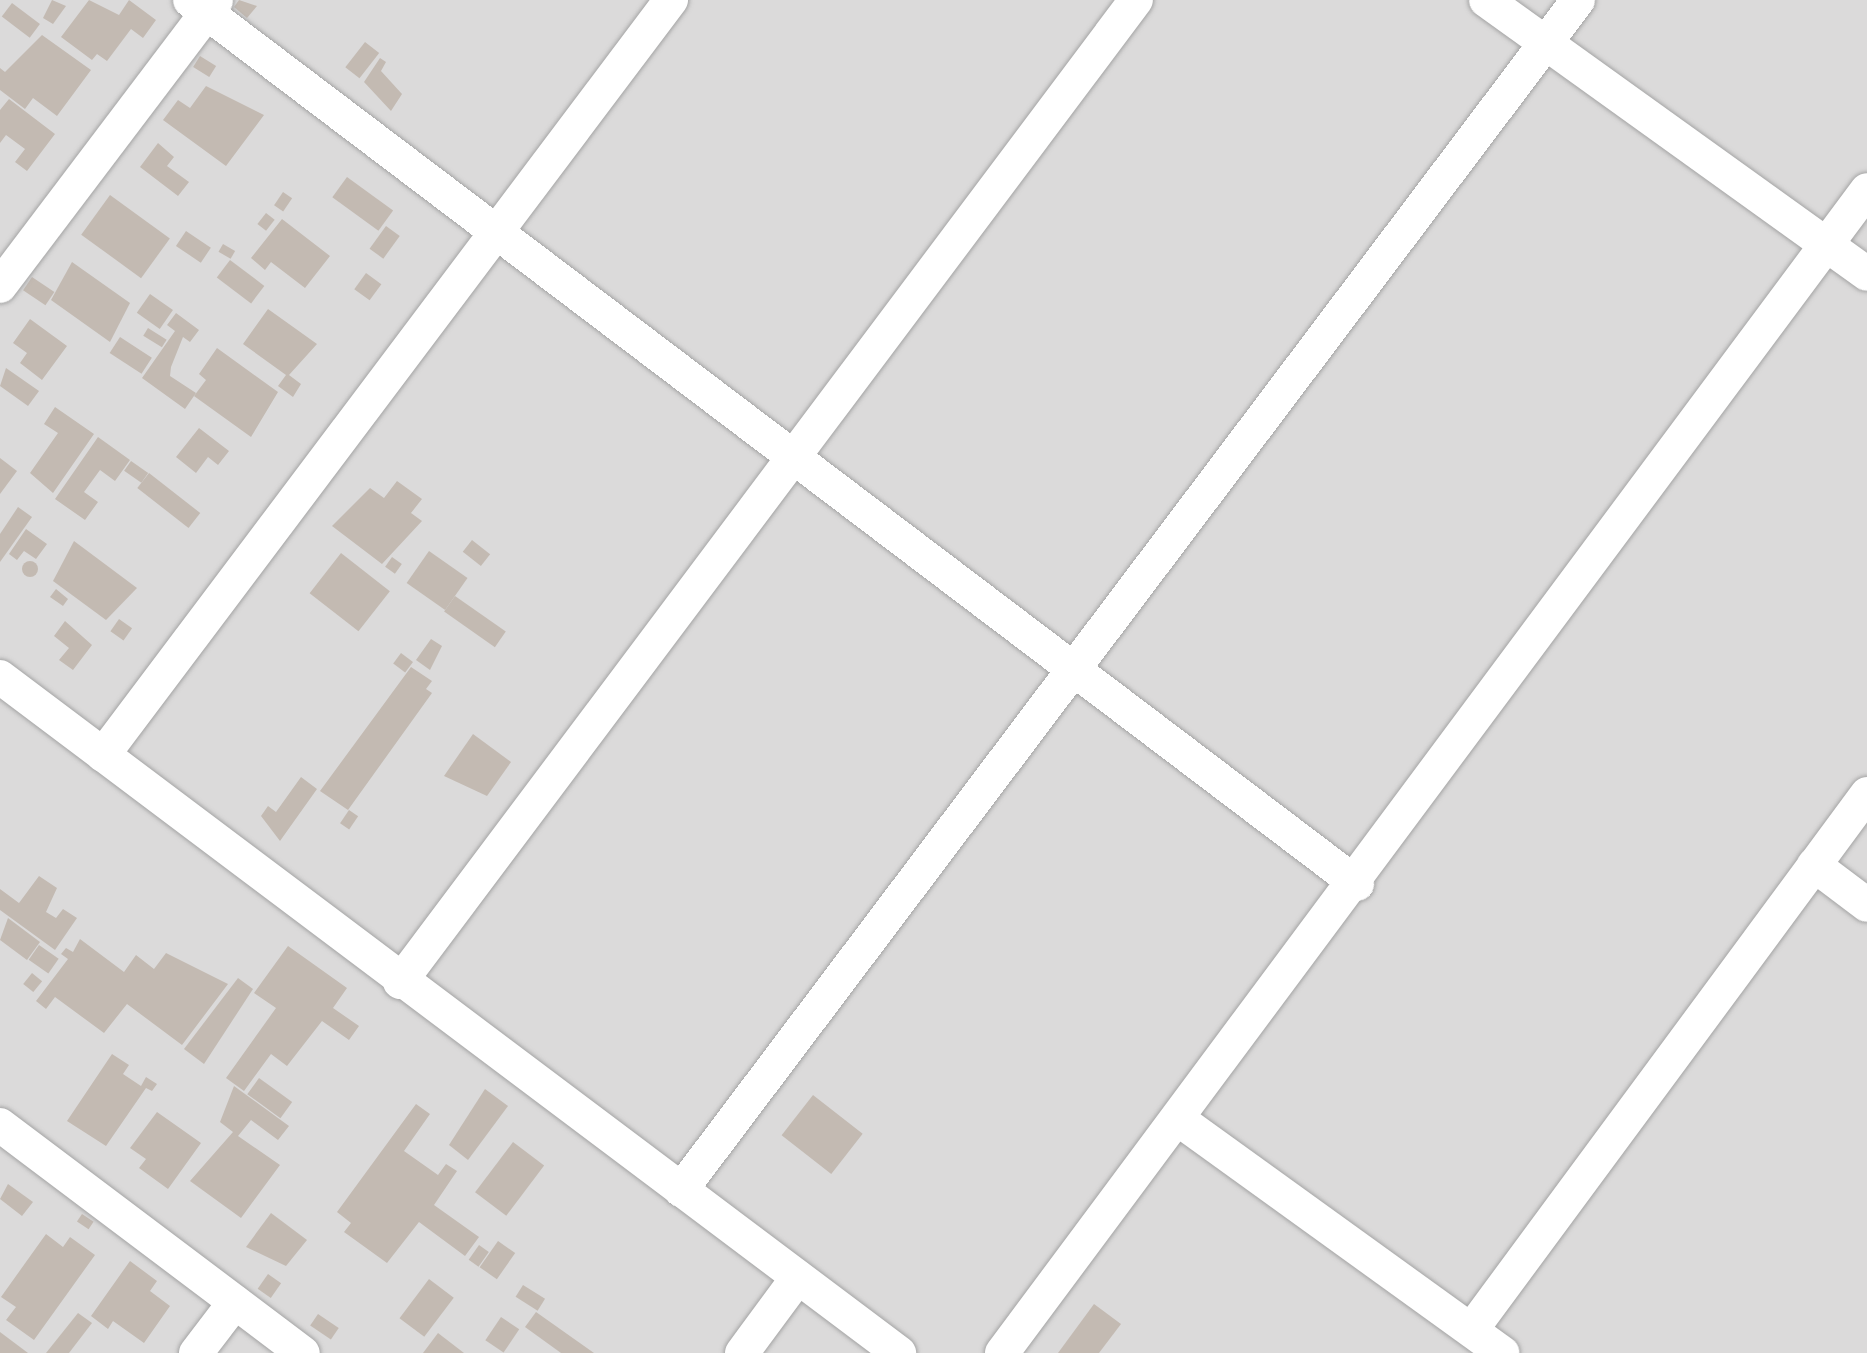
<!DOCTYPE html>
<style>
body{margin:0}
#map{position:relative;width:1867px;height:1353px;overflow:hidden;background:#efebe3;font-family:Ubuntu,sans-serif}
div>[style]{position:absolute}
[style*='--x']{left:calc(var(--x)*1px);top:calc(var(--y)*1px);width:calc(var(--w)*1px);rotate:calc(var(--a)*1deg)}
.residential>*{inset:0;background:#dbdada;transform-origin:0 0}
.building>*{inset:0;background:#c3bab2;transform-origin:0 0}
.round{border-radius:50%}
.roads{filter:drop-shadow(0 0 2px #a4a4a4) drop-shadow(0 0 2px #a4a4a4)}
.minor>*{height:34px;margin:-17px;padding:0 17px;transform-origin:17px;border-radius:17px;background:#fff}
span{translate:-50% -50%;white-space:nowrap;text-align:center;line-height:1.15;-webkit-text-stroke:7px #fff;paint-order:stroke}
</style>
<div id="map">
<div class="residential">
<i style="left:0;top:0;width:1867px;height:1353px"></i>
</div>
<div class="building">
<i style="clip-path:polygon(52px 0,66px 6px,53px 24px,43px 18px)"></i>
<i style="clip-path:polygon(89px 0,119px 15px,129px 0,156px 20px,143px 38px,131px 29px,107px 61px,97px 54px,92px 60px,61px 37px)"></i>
<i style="clip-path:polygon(239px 0,257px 6px,247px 18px,234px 7px)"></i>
<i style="left:12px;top:3px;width:35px;height:17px;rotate:37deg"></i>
<i style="clip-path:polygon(42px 35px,91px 70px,57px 116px,33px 98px,25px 109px,0 90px,0 68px,5px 72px)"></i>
<i style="left:365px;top:42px;width:18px;height:32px;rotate:38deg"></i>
<i style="left:200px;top:56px;width:19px;height:13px;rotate:32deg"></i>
<i style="clip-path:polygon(380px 58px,386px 62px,381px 71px,402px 94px,391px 111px,364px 82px)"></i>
<i style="clip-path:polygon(206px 86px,264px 115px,226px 166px,163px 120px,178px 100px,190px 108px)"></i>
<i style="clip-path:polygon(9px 99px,55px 134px,27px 171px,15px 162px,25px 149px,6px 135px,0 143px,0 110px)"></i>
<i style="clip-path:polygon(158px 143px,174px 157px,167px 166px,189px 182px,178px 196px,140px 167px)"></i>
<i style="left:347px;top:177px;width:57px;height:25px;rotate:36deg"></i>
<i style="left:283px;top:192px;width:11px;height:16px;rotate:34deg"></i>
<i style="left:110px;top:195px;width:74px;height:49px;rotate:36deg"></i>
<i style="left:266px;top:213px;width:11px;height:14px;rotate:38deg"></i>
<i style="clip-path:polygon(282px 219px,330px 256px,305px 288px,271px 262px,265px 270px,251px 258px)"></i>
<i style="left:386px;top:226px;width:17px;height:28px;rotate:36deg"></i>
<i style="left:186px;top:231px;width:30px;height:18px;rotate:34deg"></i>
<i style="left:223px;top:244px;width:14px;height:9px;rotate:30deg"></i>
<i style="left:230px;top:260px;width:43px;height:22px;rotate:37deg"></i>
<i style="clip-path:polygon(72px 262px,130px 303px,110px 342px,51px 300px)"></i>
<i style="left:366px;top:273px;width:19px;height:20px;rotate:36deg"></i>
<i style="left:32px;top:277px;width:27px;height:16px;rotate:34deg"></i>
<i style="left:150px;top:294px;width:28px;height:23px;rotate:35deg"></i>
<i style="clip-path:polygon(268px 309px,317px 344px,289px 375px,301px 384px,293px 397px,278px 386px,286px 375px,243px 344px)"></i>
<i style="clip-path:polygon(176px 313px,199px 330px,190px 342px,183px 337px,171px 367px,170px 376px,196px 393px,185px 409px,142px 378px,175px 331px,167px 325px)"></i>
<i style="clip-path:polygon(30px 319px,67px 346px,42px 380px,20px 363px,27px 353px,13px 343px)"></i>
<i style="left:148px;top:328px;width:22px;height:9px;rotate:32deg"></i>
<i style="left:120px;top:337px;width:38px;height:19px;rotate:33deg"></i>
<i style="clip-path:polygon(217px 348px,278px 392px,251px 437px,194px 396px,206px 380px,199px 374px)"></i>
<i style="clip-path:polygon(6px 368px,39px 391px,28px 406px,0 386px)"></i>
<i style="clip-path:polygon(55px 407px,94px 434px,53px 493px,30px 473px,58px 433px,44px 424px)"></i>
<i style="clip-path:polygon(199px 428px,229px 451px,218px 465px,208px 457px,196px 473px,176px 457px)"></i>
<i style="clip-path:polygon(98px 437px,130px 460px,115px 481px,100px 470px,84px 492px,98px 502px,85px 520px,55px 499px)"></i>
<i style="clip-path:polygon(0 458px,17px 471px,0 494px)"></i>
<i style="left:131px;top:461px;width:21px;height:12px;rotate:35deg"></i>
<i style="left:149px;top:473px;width:65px;height:19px;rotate:38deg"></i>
<i style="clip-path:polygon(397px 481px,422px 499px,411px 513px,422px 521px,382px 564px,332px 526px,370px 488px,384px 498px)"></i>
<i style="clip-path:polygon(18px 507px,32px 517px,0 562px,0 534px)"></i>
<i style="clip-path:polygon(26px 529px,47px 544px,36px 559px,24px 551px,17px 560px,9px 554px)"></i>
<i style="left:472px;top:540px;width:23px;height:15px;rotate:38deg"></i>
<i style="clip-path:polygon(74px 541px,137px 588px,106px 620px,53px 581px)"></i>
<i style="left:429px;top:551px;width:47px;height:39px;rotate:35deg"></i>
<i style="left:341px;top:553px;width:62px;height:51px;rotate:38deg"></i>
<i style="left:392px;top:557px;width:12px;height:12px;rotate:35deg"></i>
<i class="round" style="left:22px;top:561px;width:16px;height:16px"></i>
<i style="clip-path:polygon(56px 589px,68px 599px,63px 606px,50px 597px)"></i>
<i style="left:455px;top:596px;width:62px;height:19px;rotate:35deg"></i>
<i style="left:119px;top:619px;width:16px;height:15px;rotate:35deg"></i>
<i style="clip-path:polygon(65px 621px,92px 645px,73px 670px,59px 660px,69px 648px,54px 636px)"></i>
<i style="clip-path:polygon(431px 639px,442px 646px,430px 670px,416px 660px)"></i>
<i style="left:401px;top:653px;width:15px;height:13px;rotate:37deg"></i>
<i style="clip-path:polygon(411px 667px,432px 681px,426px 689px,432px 693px,348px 810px,320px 791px)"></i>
<i style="clip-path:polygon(473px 734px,511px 762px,487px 796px,444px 776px)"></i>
<i style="clip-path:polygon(301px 777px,317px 789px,280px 841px,261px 816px,268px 806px,276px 812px)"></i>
<i style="left:349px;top:810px;width:11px;height:16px;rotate:34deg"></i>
<i style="clip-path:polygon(39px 876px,57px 888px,46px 912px,56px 918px,63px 909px,77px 918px,55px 950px,0 910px,0 889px,19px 903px)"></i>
<i style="clip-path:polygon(8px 918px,40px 942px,27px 960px,0 940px)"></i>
<i style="clip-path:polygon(80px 939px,124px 972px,136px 955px,154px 969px,166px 953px,228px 984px,182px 1045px,127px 1004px,104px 1033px,55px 997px,46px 1009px,36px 1001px,68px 959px,61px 954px,66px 948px,73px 952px)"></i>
<i style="left:39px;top:945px;width:24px;height:18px;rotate:35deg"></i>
<i style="clip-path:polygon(288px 946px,347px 988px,333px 1008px,359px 1026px,349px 1040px,322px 1021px,287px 1066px,271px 1054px,244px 1091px,226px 1078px,276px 1008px,254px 993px)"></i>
<i style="left:32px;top:973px;width:13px;height:14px;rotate:39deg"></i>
<i style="clip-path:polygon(238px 978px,253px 989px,204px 1064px,184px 1049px)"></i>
<i style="clip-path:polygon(112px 1054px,129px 1065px,123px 1074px,141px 1086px,146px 1077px,157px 1084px,152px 1091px,146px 1088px,106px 1146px,67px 1121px)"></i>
<i style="left:259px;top:1078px;width:41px;height:20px;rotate:36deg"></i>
<i style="clip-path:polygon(234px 1086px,289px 1126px,278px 1140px,251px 1120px,238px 1136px,280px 1165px,241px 1218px,190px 1181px,233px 1132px,220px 1122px)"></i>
<i style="clip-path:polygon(485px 1089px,508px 1106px,468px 1160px,449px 1145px)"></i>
<i style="left:813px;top:1095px;width:63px;height:51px;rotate:38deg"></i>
<i style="clip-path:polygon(416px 1104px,430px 1114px,404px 1151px,438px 1175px,446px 1164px,457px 1171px,434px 1205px,479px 1237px,465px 1256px,419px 1222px,387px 1263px,344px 1232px,351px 1223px,337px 1212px)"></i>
<i style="clip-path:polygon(157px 1112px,201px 1143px,168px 1189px,139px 1168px,146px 1159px,130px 1148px)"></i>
<i style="left:513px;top:1142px;width:39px;height:63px;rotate:37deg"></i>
<i style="clip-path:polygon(8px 1184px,33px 1202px,22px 1216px,0 1199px)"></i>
<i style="clip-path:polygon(271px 1213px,307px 1240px,286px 1266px,246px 1247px)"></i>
<i style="left:82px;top:1214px;width:14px;height:9px;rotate:34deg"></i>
<i style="clip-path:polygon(46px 1234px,63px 1247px,70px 1237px,95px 1255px,34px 1340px,6px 1320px,16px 1307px,1px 1297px)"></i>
<i style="left:498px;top:1241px;width:21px;height:32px;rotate:35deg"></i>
<i style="left:479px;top:1245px;width:12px;height:18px;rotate:35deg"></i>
<i style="clip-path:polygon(130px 1261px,157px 1281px,150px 1291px,170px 1306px,144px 1343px,113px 1321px,108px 1329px,91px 1316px)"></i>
<i style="left:268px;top:1274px;width:16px;height:18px;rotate:35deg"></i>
<i style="left:429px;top:1279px;width:31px;height:49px;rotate:37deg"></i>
<i style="left:523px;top:1285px;width:26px;height:14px;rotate:32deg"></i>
<i style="clip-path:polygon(1094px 1304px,1121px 1324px,1099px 1353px,1058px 1353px)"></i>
<i style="clip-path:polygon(536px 1312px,594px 1353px,561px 1353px,525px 1327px)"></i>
<i style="clip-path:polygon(78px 1313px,92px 1323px,69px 1353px,46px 1353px)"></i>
<i style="left:318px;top:1314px;width:25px;height:14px;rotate:34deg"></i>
<i style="left:501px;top:1317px;width:22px;height:28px;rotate:34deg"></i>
<i style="clip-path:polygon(0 1332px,28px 1353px,0 1353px)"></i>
<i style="clip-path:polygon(438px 1333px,464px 1353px,423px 1353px)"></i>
</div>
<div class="roads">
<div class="minor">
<i style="--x:190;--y:0;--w:1464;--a:37.14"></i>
<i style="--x:1486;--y:0;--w:469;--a:35.7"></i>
<i style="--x:0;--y:286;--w:358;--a:-52.9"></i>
<i style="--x:0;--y:677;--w:1125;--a:36.94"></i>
<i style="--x:103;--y:755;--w:945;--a:-53.05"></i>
<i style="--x:1814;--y:865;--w:66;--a:37"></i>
<i style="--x:400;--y:982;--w:1227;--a:-53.15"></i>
<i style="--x:1178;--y:1119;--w:400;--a:35.8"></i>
<i style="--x:0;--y:1125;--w:379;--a:37"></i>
<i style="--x:681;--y:1190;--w:1490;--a:-52.99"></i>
<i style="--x:1472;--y:1329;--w:665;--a:-53.56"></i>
<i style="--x:196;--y:1353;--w:64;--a:-52.6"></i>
<i style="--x:742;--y:1353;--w:94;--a:-53.6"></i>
<i style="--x:1002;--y:1353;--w:1449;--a:-53.36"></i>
</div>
</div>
</div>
